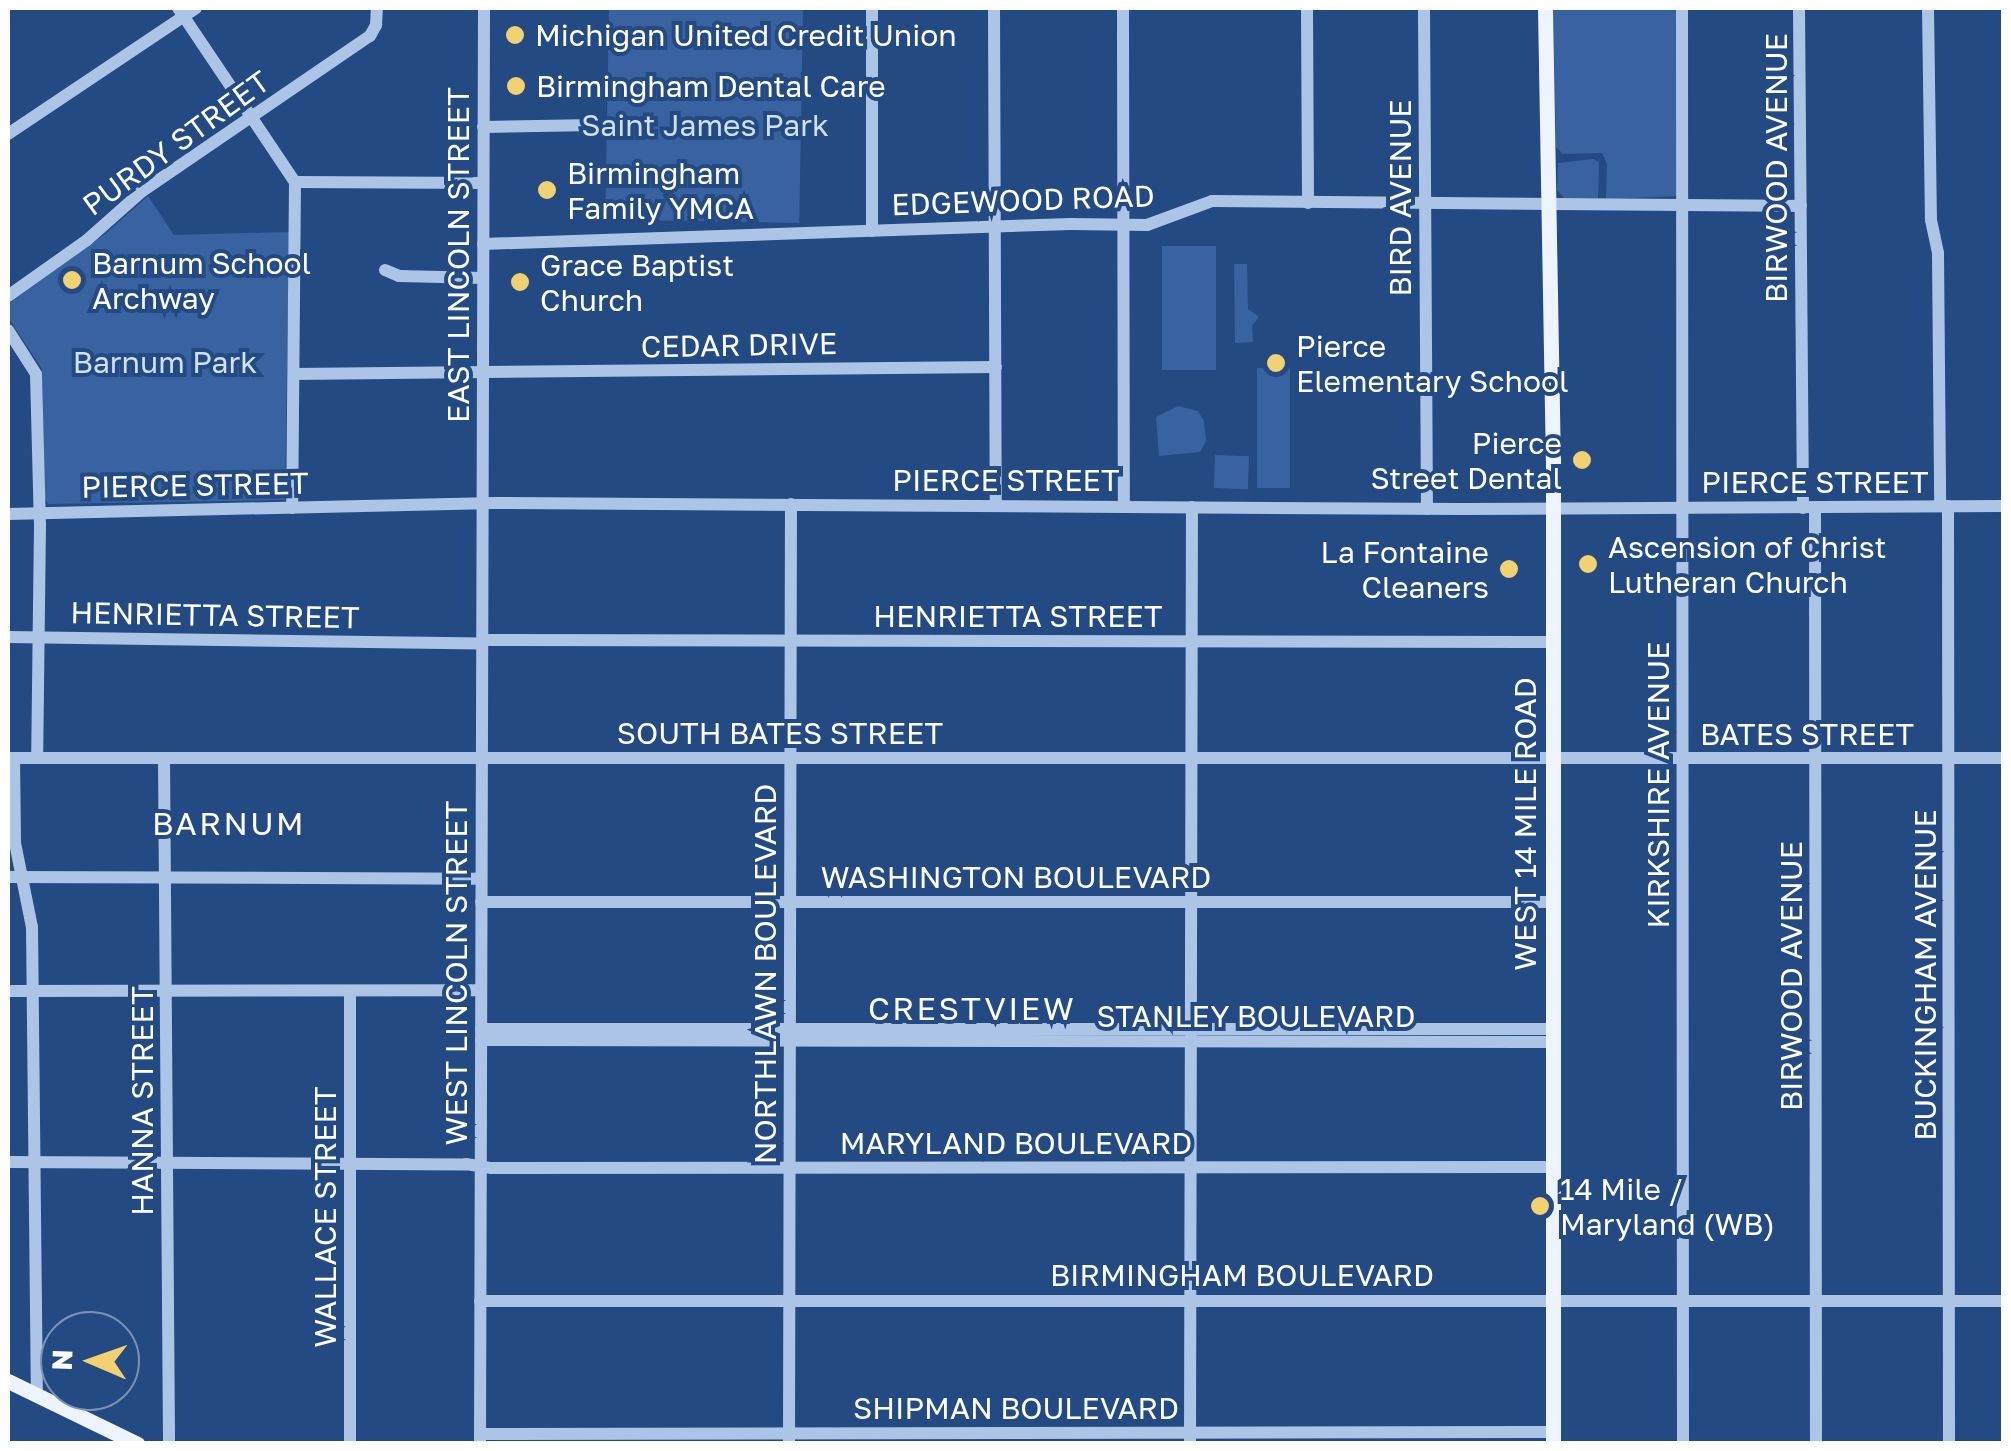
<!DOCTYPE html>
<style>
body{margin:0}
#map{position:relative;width:2011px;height:1451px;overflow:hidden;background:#244a83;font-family:"Golos Text",sans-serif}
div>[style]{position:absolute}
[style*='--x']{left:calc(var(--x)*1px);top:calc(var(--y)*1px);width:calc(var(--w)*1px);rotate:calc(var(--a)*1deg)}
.green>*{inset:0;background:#3963a0;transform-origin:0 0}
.minor>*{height:12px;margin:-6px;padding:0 6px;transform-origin:6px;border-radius:6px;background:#acc5e7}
.major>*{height:15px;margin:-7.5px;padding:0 7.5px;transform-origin:7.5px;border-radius:7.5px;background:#eef4fd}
.dots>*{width:28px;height:28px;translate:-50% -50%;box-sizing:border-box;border:5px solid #244a83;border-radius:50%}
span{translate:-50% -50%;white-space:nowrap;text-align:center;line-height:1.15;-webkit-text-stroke:8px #244a83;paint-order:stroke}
.poi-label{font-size:30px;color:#fff}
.left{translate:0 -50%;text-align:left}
.right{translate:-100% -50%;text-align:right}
.park-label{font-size:30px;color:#d0e0f6}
.street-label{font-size:30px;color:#fff}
.neighbourhood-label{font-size:32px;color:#fff;letter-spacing:2.5px}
.frame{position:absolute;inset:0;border:10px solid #fff;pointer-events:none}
.north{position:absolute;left:40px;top:1311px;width:100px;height:100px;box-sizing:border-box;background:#244a83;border:2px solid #7c92b5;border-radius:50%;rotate:272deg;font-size:28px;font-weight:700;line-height:40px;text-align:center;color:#fff}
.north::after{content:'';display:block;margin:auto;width:35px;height:45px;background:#f2d170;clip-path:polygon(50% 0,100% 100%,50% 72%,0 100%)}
</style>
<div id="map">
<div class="green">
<i style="left:803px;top:8px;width:215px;height:194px;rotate:91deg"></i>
<i style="clip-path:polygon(1553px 8px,1677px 8px,1678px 196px,1606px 199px,1607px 164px,1602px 153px,1563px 154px,1556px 147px)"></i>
<i style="clip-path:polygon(1593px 159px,1599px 162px,1598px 198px,1564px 198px,1557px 190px,1558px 163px)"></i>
<i style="clip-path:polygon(148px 196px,174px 235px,289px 232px,285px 500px,48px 504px,45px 498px,42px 369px,8px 317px,8px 304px,105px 234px)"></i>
<i style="left:1162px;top:246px;width:54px;height:124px"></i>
<i style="clip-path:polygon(1234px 264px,1247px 264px,1248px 309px,1259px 317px,1252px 326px,1253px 342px,1235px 343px)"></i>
<i style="left:1257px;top:368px;width:33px;height:120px"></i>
<i style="clip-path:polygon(1178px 406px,1198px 411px,1204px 421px,1206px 441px,1200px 452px,1159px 456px,1156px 417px)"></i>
<i style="left:1215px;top:455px;width:34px;height:33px;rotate:2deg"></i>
</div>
<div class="minor">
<i style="--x:178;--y:8;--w:210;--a:56.1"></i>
<i style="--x:295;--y:182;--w:326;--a:90.5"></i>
<i style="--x:994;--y:8;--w:497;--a:89.8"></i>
<i style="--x:1123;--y:8;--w:498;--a:89.9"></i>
<i style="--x:1307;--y:8;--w:195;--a:89.7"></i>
<i style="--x:1424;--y:8;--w:501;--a:89.66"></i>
<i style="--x:1682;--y:8;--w:1436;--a:89.96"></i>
<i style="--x:1799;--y:8;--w:500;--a:89.54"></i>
<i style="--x:1928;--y:8;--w:212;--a:89.2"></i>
<i style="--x:1931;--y:220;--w:34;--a:78"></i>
<i style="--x:1938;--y:253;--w:253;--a:89.5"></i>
<i style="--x:483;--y:127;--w:113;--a:-1"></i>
<i style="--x:8;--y:134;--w:226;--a:-33.8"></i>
<i style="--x:295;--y:182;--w:188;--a:0.3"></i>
<i style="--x:872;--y:231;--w:223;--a:-90"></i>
<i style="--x:483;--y:244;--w:588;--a:-1.95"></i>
<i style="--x:1071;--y:224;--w:76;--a:0.8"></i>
<i style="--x:1147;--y:225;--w:69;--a:-20.3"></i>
<i style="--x:1212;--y:201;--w:589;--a:0.49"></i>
<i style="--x:385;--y:270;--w:15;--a:23"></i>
<i style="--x:399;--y:276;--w:84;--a:1.4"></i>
<i style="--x:8;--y:296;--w:97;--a:-35.3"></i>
<i style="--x:87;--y:240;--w:72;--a:-41.6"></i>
<i style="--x:141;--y:192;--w:277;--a:-34.3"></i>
<i style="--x:370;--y:36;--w:13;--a:-61"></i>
<i style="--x:376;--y:25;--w:17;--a:-87"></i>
<i style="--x:8;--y:330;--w:52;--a:57.5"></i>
<i style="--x:36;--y:374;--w:150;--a:88.5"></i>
<i style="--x:40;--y:524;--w:234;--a:90.7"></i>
<i style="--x:294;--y:374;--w:702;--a:-0.57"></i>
<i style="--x:1948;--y:506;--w:938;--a:89.94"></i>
<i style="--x:1815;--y:508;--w:936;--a:89.94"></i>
<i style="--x:8;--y:514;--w:486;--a:-1.3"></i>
<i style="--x:494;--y:503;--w:968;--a:0.36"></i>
<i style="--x:1462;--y:509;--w:542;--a:-0.32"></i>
<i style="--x:8;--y:637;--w:474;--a:0.8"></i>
<i style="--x:482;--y:640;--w:1071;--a:0.11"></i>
<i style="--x:8;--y:758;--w:1996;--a:0"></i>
<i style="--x:14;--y:758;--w:85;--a:89.3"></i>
<i style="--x:15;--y:843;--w:86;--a:78.6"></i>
<i style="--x:32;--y:927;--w:468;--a:89.4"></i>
<i style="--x:164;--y:758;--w:686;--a:89.58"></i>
<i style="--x:8;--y:877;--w:473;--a:0.2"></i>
<i style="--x:481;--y:902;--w:1071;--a:0"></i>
<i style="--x:8;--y:991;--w:473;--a:-0.1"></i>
<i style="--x:350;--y:991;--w:453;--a:90"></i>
<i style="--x:481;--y:1029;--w:1070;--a:0"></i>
<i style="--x:481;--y:1040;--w:1070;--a:0.11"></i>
<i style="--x:8;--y:1162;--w:458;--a:0.3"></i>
<i style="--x:466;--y:1164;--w:26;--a:9"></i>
<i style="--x:492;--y:1168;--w:1060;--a:-0.05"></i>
<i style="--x:480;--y:1301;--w:1524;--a:0"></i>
<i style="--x:480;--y:1434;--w:1073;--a:-0.11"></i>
<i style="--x:480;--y:1444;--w:1436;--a:-89.84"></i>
<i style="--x:789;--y:1444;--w:940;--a:-89.88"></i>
<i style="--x:1190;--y:1444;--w:937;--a:-89.88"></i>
</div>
<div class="major">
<i style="--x:1545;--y:8;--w:452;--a:89"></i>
<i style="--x:1553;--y:460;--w:984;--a:90"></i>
<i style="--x:8;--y:1381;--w:144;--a:25.9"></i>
</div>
<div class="dots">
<i style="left:515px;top:35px;background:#f2d170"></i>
<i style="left:516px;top:86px;background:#f2d170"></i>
<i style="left:547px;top:190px;background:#f2d170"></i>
<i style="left:72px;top:280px;background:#f2d170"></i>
<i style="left:520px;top:282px;background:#f2d170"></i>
<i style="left:1276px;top:363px;background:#f2d170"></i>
<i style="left:1582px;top:460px;background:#f2d170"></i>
<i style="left:1588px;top:564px;background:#f2d170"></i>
<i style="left:1509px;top:569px;background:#f2d170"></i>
<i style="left:1540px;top:1206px;background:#f2d170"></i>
</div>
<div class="poi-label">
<span class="left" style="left:535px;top:35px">Michigan United Credit Union</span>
<span class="left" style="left:536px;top:86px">Birmingham Dental Care</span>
<span class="left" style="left:567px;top:190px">Birmingham<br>Family YMCA</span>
<span class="left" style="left:92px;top:280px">Barnum School<br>Archway</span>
<span class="left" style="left:540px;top:282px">Grace Baptist<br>Church</span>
<span class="left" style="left:1296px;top:363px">Pierce<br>Elementary School</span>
<span class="right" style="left:1562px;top:460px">Pierce<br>Street Dental</span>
<span class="left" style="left:1608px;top:564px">Ascension of Christ<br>Lutheran Church</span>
<span class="right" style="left:1489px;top:569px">La Fontaine<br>Cleaners</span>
<span class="left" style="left:1560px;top:1206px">14 Mile /<br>Maryland (WB)</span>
</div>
<div class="park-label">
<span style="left:705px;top:125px">Saint James Park</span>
<span style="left:165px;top:362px">Barnum Park</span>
</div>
<div class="street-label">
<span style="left:176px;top:143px;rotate:-36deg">PURDY STREET</span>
<span style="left:1776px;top:168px;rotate:-90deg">BIRWOOD AVENUE</span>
<span style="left:1400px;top:198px;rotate:-90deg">BIRD AVENUE</span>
<span style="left:1023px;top:200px;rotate:-2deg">EDGEWOOD ROAD</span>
<span style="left:458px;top:255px;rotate:-90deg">EAST LINCOLN STREET</span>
<span style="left:739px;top:345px;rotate:-1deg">CEDAR DRIVE</span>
<span style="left:1006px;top:480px">PIERCE STREET</span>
<span style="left:1815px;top:482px">PIERCE STREET</span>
<span style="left:195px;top:485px;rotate:-1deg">PIERCE STREET</span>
<span style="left:215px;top:615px;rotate:1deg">HENRIETTA STREET</span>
<span style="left:1018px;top:616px">HENRIETTA STREET</span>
<span style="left:780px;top:733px">SOUTH BATES STREET</span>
<span style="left:1807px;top:734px">BATES STREET</span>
<span style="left:1658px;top:785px;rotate:-90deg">KIRKSHIRE AVENUE</span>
<span style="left:1525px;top:824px;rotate:-90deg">WEST 14 MILE ROAD</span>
<span style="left:1016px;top:877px">WASHINGTON BOULEVARD</span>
<span style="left:456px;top:973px;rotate:-90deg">WEST LINCOLN STREET</span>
<span style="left:765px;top:974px;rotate:-90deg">NORTHLAWN BOULEVARD</span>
<span style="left:1925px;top:975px;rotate:-90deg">BUCKINGHAM AVENUE</span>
<span style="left:1791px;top:976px;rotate:-90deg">BIRWOOD AVENUE</span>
<span style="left:1256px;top:1016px">STANLEY BOULEVARD</span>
<span style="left:142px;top:1101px;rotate:-90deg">HANNA STREET</span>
<span style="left:1016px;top:1143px">MARYLAND BOULEVARD</span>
<span style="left:325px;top:1217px;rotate:-90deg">WALLACE STREET</span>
<span style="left:1242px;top:1275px">BIRMINGHAM BOULEVARD</span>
<span style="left:1016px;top:1408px">SHIPMAN BOULEVARD</span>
</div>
<div class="neighbourhood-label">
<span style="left:229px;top:823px">BARNUM</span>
<span style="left:972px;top:1008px">CRESTVIEW</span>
</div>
<div class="frame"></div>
<div class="north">N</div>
</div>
